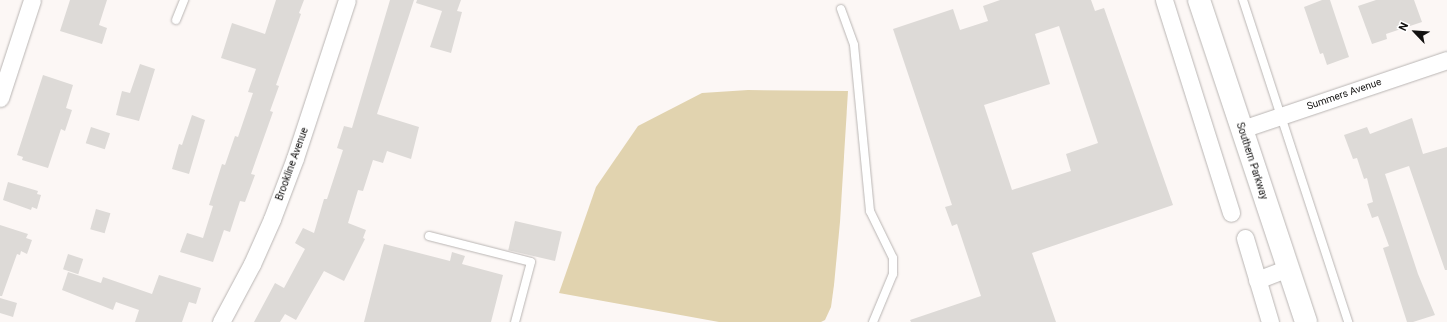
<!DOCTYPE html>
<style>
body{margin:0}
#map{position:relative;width:1447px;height:322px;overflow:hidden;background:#fcf7f5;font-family:Roboto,sans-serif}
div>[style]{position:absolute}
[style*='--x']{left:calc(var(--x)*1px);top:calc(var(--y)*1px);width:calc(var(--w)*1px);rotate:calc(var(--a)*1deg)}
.green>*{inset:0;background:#e1d3af}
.building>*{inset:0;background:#dddad7;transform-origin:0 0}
.roads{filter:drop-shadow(0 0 1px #b9b5b3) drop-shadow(0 0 1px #b9b5b3)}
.service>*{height:8px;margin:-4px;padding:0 4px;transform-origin:4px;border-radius:4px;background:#fff}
.minor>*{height:17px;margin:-8.5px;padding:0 8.5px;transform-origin:8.5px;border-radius:8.5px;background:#fff}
.secondary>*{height:22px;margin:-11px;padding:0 11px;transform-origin:11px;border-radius:11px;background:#fff}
span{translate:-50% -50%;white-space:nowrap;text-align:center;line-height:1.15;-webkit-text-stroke:3px #fff;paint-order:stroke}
.street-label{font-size:10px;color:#121110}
.north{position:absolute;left:1395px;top:12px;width:40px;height:40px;-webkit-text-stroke:3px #fff;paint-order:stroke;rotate:295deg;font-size:11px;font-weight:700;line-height:16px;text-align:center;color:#121110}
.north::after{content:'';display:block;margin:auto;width:14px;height:18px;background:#121110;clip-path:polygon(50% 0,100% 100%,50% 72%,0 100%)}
</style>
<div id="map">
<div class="green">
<i style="clip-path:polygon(748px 90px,848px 91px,840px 222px,834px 285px,831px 307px,825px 320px,821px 322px,719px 322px,559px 293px,596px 187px,638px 126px,702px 93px)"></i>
</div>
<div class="building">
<i style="clip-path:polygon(70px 0,107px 0,99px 25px,107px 28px,102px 44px,60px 31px)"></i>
<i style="clip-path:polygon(276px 0,304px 0,299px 13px,301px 14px,276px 85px,279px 86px,270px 111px,273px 112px,251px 174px,255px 175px,245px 202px,240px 201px,230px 232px,224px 230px,213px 262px,180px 252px,187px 233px,203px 238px,213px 206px,209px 205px,222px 164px,225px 165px,235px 136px,238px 137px,253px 93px,248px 92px,256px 69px,221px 58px,232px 23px,265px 34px)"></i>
<i style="clip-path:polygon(390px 0,414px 0,377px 114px,419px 127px,411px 159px,387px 151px,383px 163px,373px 160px,363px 191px,358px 190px,348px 223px,366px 230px,363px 238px,365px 239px,344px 281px,324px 271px,296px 320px,285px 314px,280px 322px,254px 322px,275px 283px,284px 288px,305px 249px,295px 243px,303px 228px,314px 233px,324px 199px,327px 199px,329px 193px,343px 150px,337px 148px,344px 126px,352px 128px)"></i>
<i style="clip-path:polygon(417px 0,461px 0,457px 11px,462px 12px,451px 53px,430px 47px,442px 11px,416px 3px)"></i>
<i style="clip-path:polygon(evenodd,1000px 0,1091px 0,1095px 11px,1104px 8px,1173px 205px,1032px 253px,1056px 322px,911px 322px,910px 320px,981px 296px,957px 224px,952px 226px,945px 207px,952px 205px,893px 29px,953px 9px,960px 30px,988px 21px,983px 6px,1000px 0,1059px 26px,1098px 143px,1066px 154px,1071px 171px,1012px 190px,984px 105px,1050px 84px,1035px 34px,1059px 26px)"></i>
<i style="clip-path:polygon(1322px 0,1330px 0,1349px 57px,1327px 65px,1323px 53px,1320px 54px,1304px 7px)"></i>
<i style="clip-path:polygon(1376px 0,1414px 0,1422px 22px,1386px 34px,1387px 39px,1372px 44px,1358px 6px)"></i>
<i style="clip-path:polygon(140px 64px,155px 69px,139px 121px,116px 115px,122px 91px,130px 93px)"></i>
<i style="clip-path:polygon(43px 75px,73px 85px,66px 108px,72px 110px,65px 131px,61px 129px,48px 168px,22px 160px,23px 157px,17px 155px)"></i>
<i style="clip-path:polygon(192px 115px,205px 120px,189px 174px,172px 169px,179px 144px,182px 145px)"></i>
<i style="clip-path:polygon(1412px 118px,1423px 154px,1447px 147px,1447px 270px,1445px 270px,1409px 166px,1385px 174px,1418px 274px,1435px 315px,1413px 322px,1407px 322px,1383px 248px,1389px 246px,1378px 216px,1372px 218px,1367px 204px,1373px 202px,1367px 178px,1364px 179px,1357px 158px,1353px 159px,1344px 135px,1367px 127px,1370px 134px)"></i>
<i style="left:91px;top:127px;width:20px;height:17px;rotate:18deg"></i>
<i style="clip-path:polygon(8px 182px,38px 191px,37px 194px,41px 195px,37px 209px,32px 207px,31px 210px,3px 200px)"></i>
<i style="left:96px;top:209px;width:15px;height:21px;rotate:16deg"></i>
<i style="left:515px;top:221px;width:48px;height:30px;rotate:13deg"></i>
<i style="clip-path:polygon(0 225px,28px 234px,26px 238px,32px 240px,27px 254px,21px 251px,20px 255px,17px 254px,2px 296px,0 296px)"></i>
<i style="clip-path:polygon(384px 244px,450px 261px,452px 252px,465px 256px,462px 264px,503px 275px,491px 322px,364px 322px)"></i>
<i style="left:68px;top:254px;width:16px;height:16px;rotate:18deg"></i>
<i style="clip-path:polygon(68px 272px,101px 283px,103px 277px,152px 294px,159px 275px,201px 288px,196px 304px,189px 302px,182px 322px,135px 322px,139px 310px,116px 302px,113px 310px,62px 290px)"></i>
<i style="clip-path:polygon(0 298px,17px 303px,13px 317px,0 313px)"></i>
</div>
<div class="roads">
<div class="service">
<i style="--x:1243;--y:0;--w:339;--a:71.9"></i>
<i style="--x:841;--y:9;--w:38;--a:70"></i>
<i style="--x:854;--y:45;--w:167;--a:84.5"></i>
<i style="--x:870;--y:211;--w:52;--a:63.9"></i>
<i style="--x:893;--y:258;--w:16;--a:90"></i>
<i style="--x:893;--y:274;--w:52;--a:112.6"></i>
<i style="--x:176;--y:20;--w:22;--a:-68"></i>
<i style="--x:429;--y:236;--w:105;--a:14.3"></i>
<i style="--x:531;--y:262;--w:62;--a:104.9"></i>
</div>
<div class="minor">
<i style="--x:1164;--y:0;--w:223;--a:72.5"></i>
<i style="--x:0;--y:98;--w:103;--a:-71.9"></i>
<i style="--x:1242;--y:129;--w:216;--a:-18.6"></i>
<i style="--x:1245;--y:238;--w:88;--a:73.4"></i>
<i style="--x:1257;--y:280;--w:33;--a:-21"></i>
<i style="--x:221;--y:322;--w:66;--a:-61.9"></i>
<i style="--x:252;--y:264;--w:49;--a:-66"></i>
<i style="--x:272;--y:219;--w:65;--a:-69.3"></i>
<i style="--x:295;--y:158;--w:166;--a:-71.8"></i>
</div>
<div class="secondary">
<i style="--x:1199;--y:0;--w:339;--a:71.6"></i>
</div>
</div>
<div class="street-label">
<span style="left:1344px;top:94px;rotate:-19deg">Summers Avenue</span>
<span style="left:1252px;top:161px;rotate:72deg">Southern Parkway</span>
<span style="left:292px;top:164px;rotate:-70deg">Brookline Avenue</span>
</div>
<div class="north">N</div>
</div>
